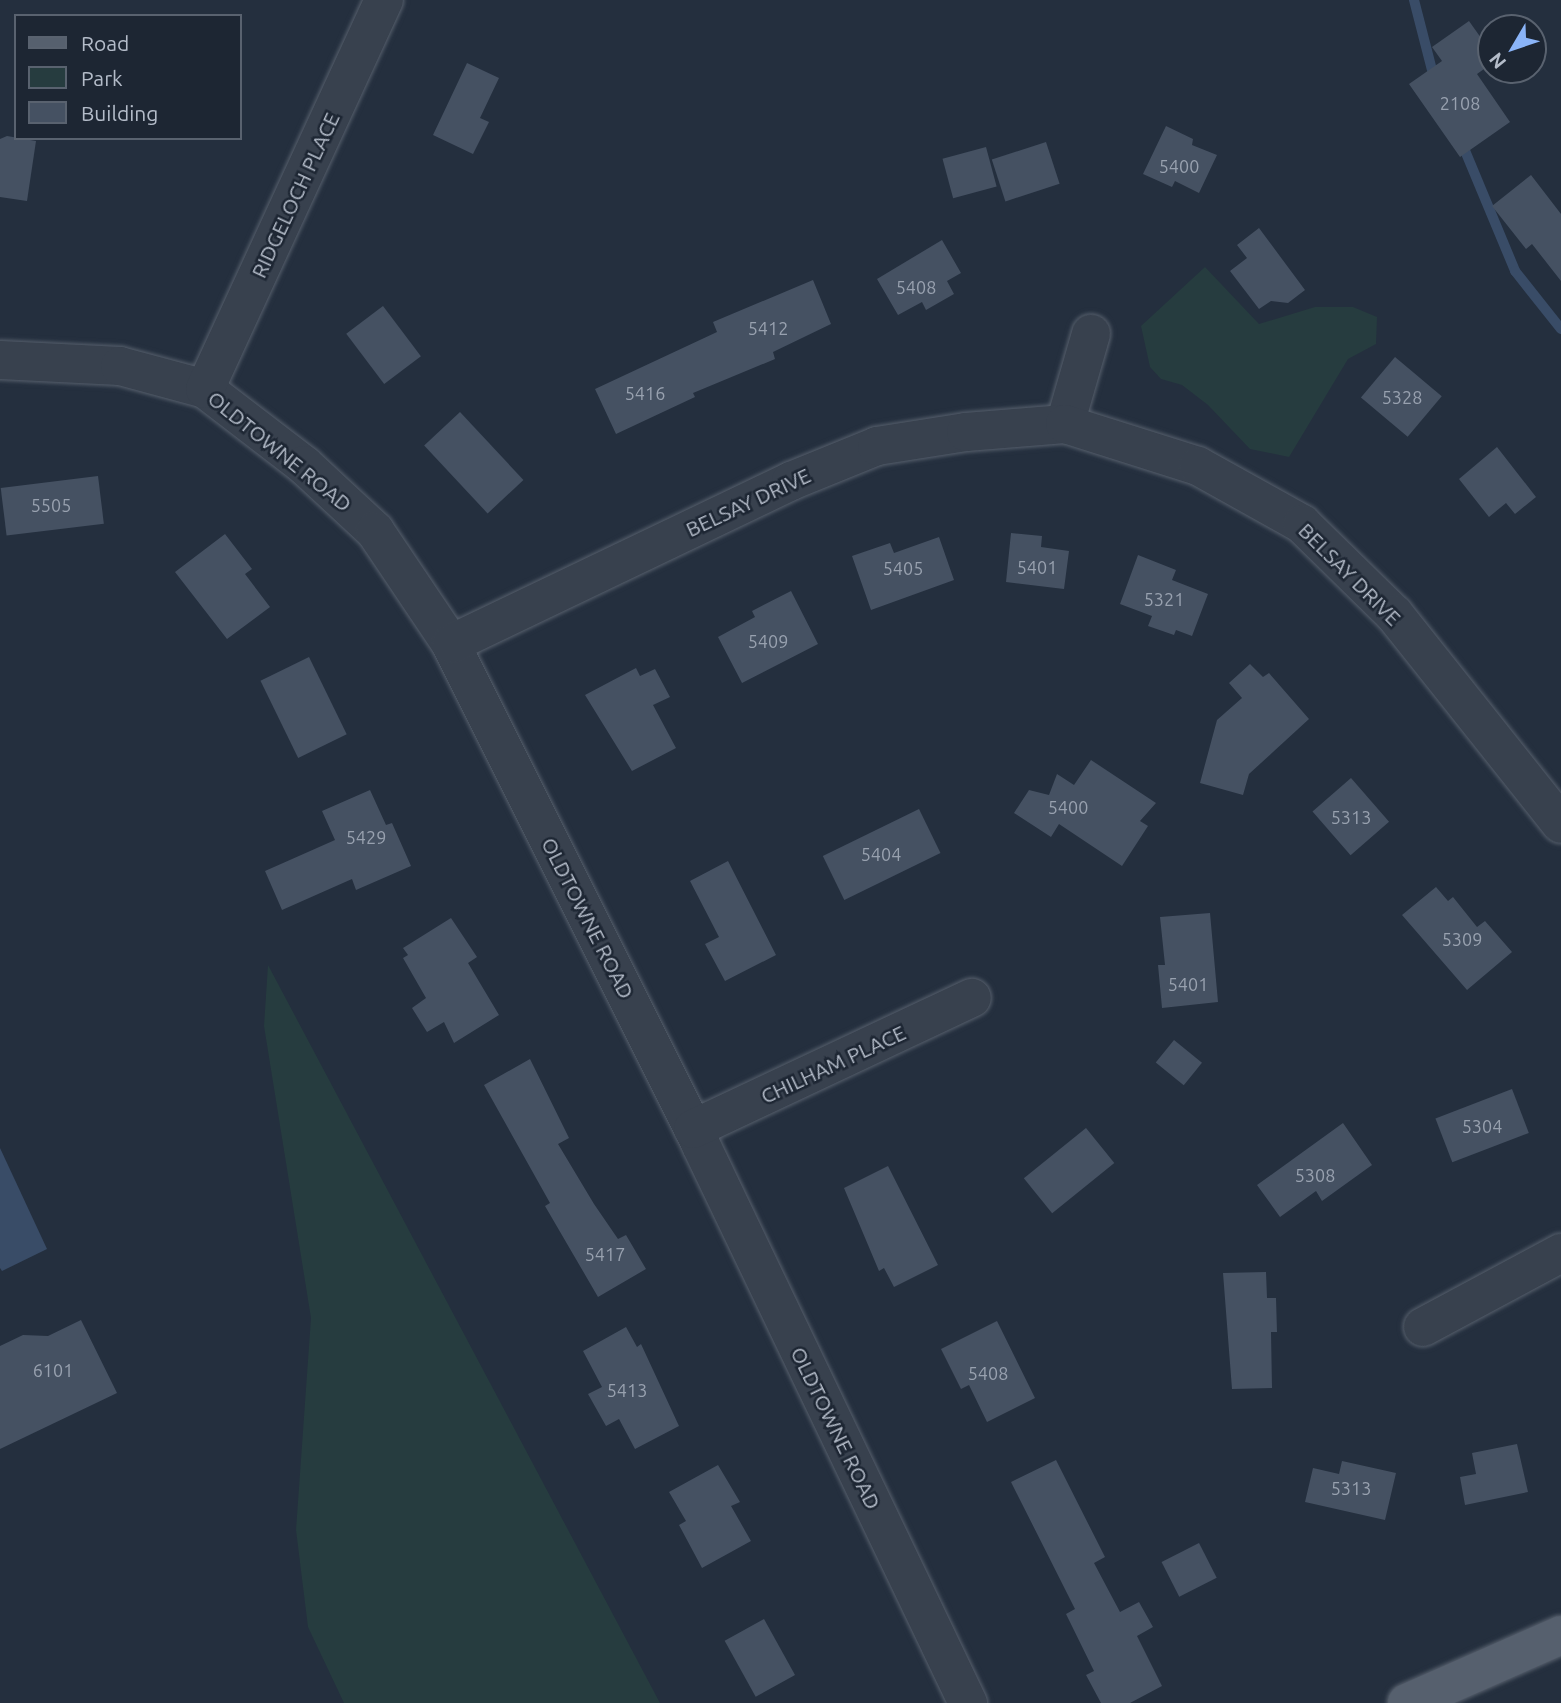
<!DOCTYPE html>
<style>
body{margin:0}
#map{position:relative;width:1561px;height:1703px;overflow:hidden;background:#242f3e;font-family:Ubuntu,sans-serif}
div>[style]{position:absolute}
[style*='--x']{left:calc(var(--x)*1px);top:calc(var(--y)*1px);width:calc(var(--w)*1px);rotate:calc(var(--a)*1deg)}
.green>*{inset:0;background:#263c3f}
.water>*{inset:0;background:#394c67}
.stream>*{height:10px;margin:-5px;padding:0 5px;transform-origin:5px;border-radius:5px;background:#394c67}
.building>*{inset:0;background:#455162;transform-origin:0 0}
.roads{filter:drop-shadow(0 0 2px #565f6c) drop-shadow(0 0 2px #565f6c)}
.minor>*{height:38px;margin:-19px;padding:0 19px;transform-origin:19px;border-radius:19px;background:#38414e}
.major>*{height:38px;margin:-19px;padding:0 19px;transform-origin:19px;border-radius:19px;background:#56606e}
span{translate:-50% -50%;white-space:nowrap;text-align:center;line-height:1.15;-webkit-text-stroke:5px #1d2633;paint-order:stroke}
.number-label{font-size:18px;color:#98a1af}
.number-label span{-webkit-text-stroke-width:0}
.street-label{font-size:21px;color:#b4bcc9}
.legend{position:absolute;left:14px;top:14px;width:228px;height:126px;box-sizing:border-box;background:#1d2633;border:2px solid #59626f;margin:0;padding:9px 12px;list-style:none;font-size:21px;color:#b4bcc9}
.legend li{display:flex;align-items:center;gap:14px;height:35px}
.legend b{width:35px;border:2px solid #59626f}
.north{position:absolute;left:1477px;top:14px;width:70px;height:70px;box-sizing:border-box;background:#1d2633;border:2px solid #59626f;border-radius:50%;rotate:231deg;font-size:19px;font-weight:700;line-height:28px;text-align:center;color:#b4bcc9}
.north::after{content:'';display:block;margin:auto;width:24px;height:32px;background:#8ab4f8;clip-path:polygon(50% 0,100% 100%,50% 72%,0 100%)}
</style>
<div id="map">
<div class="green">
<i style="clip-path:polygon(1205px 267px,1259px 324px,1315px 307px,1353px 307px,1377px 317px,1376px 344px,1348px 359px,1289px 457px,1250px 449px,1208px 405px,1182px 385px,1161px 379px,1150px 367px,1141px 326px)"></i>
<i style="clip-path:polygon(268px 965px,660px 1703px,344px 1703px,308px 1627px,296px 1530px,311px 1318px,264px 1026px)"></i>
</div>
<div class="water">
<i style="clip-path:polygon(0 1148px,47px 1249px,2px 1271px,0 1268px)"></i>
</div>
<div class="stream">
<i style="--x:1414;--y:0;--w:85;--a:75.6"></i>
<i style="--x:1461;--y:141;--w:141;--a:67.4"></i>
<i style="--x:1515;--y:271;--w:74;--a:51.6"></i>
</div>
<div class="building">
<i style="clip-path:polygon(1469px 21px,1491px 52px,1491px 64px,1477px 74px,1510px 122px,1460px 157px,1409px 84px,1442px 61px,1432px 47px)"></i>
<i style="clip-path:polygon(467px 63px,499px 78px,480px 118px,489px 122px,473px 154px,433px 135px)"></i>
<i style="clip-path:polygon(1166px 126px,1193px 139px,1192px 145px,1217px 155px,1199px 193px,1175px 181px,1172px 187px,1143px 174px)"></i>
<i style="clip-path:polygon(7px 136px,36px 141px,27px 201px,0 197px,0 139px)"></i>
<i style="left:1046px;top:142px;width:44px;height:57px;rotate:72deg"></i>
<i style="left:986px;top:147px;width:41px;height:45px;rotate:75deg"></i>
<i style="clip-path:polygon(1531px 175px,1561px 214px,1561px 281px,1532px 244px,1526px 249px,1492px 206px)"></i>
<i style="clip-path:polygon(1259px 228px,1305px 290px,1288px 303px,1271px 301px,1259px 309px,1230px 271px,1247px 258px,1237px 245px)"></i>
<i style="clip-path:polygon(942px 240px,961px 273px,947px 281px,954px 294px,926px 310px,922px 302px,898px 315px,877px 279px)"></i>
<i style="clip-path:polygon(813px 280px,831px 324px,773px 352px,775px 359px,693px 393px,695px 397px,616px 434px,595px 389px,717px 332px,713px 322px)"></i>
<i style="left:383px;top:306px;width:63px;height:46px;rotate:53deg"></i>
<i style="left:1395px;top:357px;width:61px;height:53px;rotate:40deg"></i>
<i style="left:460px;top:412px;width:93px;height:49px;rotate:47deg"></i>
<i style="clip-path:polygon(1497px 447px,1536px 497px,1515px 514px,1506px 503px,1489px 517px,1459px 479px)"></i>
<i style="left:98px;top:476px;width:48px;height:98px;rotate:83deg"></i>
<i style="clip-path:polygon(1011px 533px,1042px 536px,1041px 547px,1069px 551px,1064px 589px,1006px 582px)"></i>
<i style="clip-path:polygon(225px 534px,252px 569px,245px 574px,270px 607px,227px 639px,175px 572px)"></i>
<i style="clip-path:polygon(939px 537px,954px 580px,871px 610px,852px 556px,890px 543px,894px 553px)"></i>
<i style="clip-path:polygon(1138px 555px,1176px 570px,1172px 580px,1208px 594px,1192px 636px,1176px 630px,1174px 635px,1148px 626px,1152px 616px,1120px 604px)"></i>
<i style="clip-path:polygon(791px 591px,818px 644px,742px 683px,718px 637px,755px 617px,752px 611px)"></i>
<i style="left:309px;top:657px;width:86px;height:54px;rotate:64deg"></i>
<i style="clip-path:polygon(1250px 664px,1263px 677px,1269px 673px,1309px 719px,1249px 774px,1243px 795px,1200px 783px,1217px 720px,1242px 698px,1229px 683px)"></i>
<i style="clip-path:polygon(636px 668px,640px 676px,655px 669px,670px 697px,653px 705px,676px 748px,632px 771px,585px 695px)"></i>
<i style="clip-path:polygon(1091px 760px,1156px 803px,1140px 821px,1148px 826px,1122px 866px,1059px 824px,1051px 837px,1014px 813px,1029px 790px,1049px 795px,1057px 774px,1074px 785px)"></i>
<i style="left:1351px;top:778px;width:58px;height:51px;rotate:49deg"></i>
<i style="clip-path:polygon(370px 790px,386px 825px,392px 823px,411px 866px,356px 890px,352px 879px,282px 910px,265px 871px,335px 840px,322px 811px)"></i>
<i style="left:919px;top:809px;width:49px;height:107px;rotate:64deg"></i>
<i style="clip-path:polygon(728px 861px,776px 955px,725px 981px,705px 944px,719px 937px,690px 881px)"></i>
<i style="clip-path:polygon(1436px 887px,1448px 901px,1453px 897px,1477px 927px,1485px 921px,1512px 952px,1467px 990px,1402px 915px)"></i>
<i style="clip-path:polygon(1210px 913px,1218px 1002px,1162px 1008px,1158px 965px,1165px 965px,1160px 917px)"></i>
<i style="clip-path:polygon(451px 918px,477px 957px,468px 963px,499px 1015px,454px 1043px,444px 1022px,427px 1032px,412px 1008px,426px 998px,403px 958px,408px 955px,403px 948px)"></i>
<i style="left:1174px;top:1040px;width:36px;height:29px;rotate:39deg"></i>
<i style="clip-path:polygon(530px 1059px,569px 1138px,558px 1144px,594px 1204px,618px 1239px,626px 1235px,646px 1269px,598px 1297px,545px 1206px,550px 1203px,484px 1085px)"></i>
<i style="left:1512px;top:1089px;width:47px;height:82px;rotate:69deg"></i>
<i style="clip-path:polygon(1343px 1123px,1372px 1165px,1322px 1201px,1316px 1191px,1280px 1217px,1257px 1185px)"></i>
<i style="left:1086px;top:1128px;width:45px;height:80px;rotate:51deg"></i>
<i style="clip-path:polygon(888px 1166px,938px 1265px,894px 1287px,884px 1268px,879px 1271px,844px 1188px)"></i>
<i style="clip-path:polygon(1266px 1272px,1267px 1298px,1276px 1298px,1277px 1332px,1271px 1332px,1272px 1388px,1232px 1389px,1223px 1273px)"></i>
<i style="clip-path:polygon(81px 1320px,117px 1393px,0 1449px,0 1346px,23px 1335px,48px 1336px)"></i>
<i style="clip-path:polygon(997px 1321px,1035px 1398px,987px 1422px,969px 1385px,961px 1389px,941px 1349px)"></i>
<i style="clip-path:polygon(626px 1327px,637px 1347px,641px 1344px,679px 1426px,635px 1449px,619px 1419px,606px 1426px,588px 1394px,602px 1387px,583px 1351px)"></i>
<i style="clip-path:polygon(1517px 1444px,1528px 1492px,1465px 1505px,1460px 1477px,1476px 1474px,1472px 1453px)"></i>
<i style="clip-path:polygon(1056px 1460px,1105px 1557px,1094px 1563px,1120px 1612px,1139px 1602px,1153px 1627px,1137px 1636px,1162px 1686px,1130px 1703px,1101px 1703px,1086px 1675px,1094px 1671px,1066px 1614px,1075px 1609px,1011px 1482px)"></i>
<i style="clip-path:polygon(1342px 1461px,1396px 1473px,1385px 1520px,1305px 1502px,1313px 1468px,1339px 1474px)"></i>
<i style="clip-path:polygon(718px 1465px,740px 1502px,731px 1506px,751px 1541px,702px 1568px,679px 1525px,686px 1521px,669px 1492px)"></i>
<i style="left:1199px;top:1543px;width:39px;height:42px;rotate:63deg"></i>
<i style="left:764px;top:1619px;width:64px;height:45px;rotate:61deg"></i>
</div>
<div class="roads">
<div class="minor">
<i style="--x:0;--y:360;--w:120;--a:2.9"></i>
<i style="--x:120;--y:366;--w:88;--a:15.1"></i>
<i style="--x:205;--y:389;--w:125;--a:37.5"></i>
<i style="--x:304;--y:465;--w:97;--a:42.9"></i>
<i style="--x:375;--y:531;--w:136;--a:56.1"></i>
<i style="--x:451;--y:644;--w:558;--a:63.48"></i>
<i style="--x:700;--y:1143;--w:621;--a:64.43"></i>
<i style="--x:205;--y:389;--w:428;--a:-65.3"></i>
<i style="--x:1065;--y:424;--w:94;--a:-73.9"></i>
<i style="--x:451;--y:644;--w:377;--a:-25.6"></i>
<i style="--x:791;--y:481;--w:93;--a:-22.1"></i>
<i style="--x:877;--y:446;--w:90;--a:-8.9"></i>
<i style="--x:966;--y:432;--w:99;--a:-4.6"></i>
<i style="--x:1065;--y:424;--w:139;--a:17.5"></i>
<i style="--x:1198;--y:466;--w:119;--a:29.1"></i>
<i style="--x:1302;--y:524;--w:129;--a:44.4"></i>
<i style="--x:1394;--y:614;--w:268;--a:51.5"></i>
<i style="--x:693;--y:1129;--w:308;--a:-25.2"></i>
<i style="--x:1423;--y:1327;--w:157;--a:-28.2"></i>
</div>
<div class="major">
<i style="--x:1407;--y:1703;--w:168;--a:-23.8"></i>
</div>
</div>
<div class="number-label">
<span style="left:1460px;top:103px">2108</span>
<span style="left:1179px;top:166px">5400</span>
<span style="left:916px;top:287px">5408</span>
<span style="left:768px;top:328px">5412</span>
<span style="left:645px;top:393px">5416</span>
<span style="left:1402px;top:397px">5328</span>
<span style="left:51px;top:505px">5505</span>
<span style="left:1037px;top:567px">5401</span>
<span style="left:903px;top:568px">5405</span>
<span style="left:1164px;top:599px">5321</span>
<span style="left:768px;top:641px">5409</span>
<span style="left:1068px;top:807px">5400</span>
<span style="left:1351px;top:817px">5313</span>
<span style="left:366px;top:837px">5429</span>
<span style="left:881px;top:854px">5404</span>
<span style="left:1462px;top:939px">5309</span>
<span style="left:1188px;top:984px">5401</span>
<span style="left:1482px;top:1126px">5304</span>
<span style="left:1315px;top:1175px">5308</span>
<span style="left:605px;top:1254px">5417</span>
<span style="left:53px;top:1370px">6101</span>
<span style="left:988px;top:1373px">5408</span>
<span style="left:627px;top:1390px">5413</span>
<span style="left:1351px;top:1488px">5313</span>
</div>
<div class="street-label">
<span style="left:295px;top:195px;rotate:-65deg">RIDGELOCH PLACE</span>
<span style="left:280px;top:451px;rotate:39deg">OLDTOWNE ROAD</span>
<span style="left:748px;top:502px;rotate:-25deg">BELSAY DRIVE</span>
<span style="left:1350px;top:574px;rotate:45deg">BELSAY DRIVE</span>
<span style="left:588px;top:918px;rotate:63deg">OLDTOWNE ROAD</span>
<span style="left:833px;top:1064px;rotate:-25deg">CHILHAM PLACE</span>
<span style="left:836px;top:1428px;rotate:64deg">OLDTOWNE ROAD</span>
</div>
<ul class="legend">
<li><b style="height:9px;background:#56606e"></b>Road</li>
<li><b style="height:19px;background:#263c3f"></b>Park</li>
<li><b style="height:19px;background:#455162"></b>Building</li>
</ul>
<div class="north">N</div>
</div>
